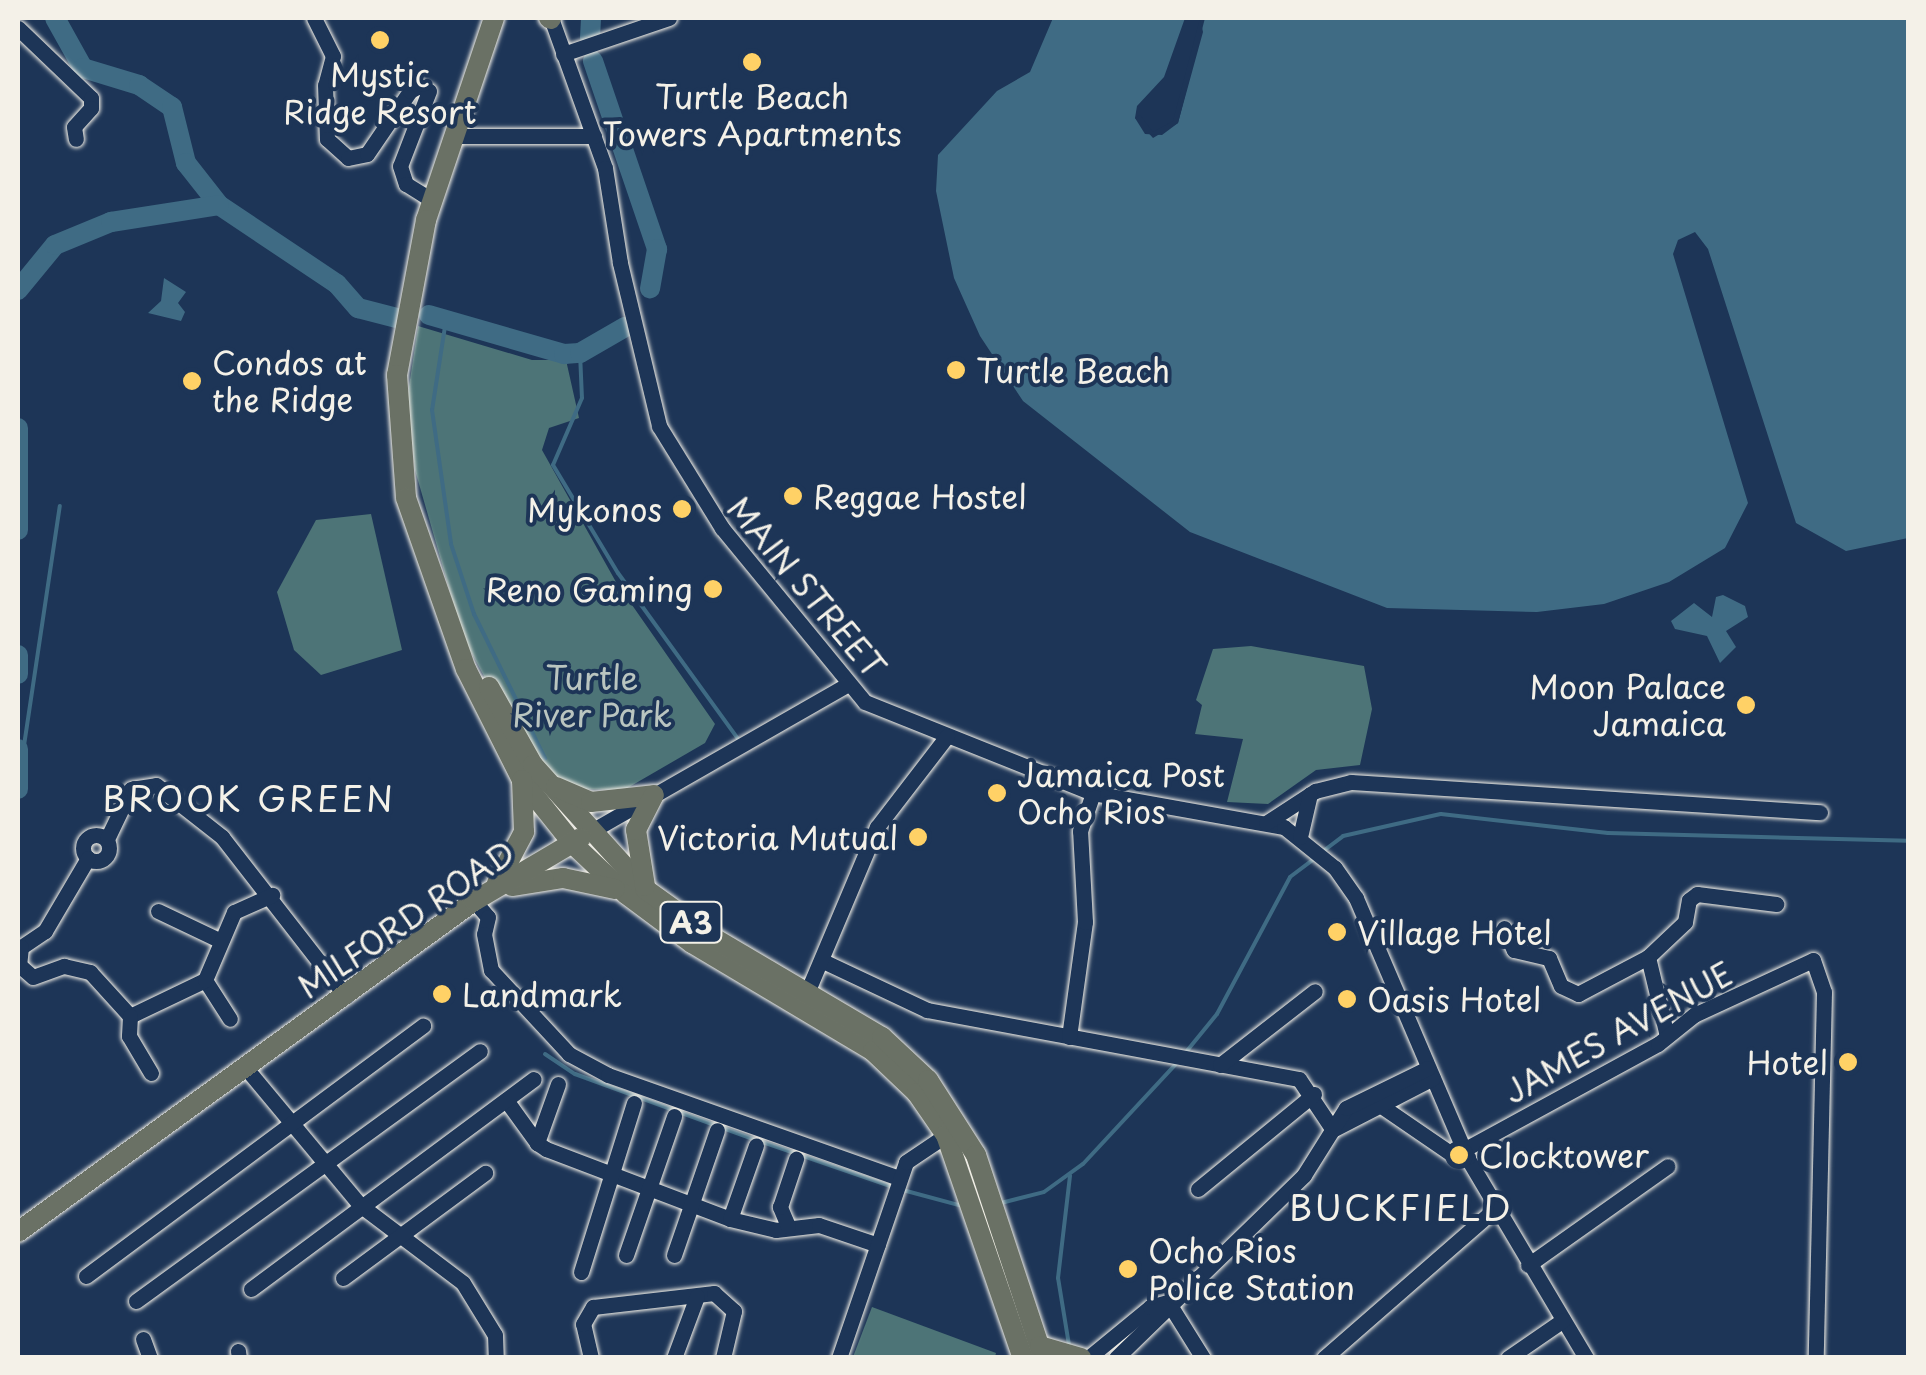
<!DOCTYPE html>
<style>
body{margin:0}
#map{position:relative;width:1926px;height:1375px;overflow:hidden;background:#1d3557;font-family:"Playpen Sans",sans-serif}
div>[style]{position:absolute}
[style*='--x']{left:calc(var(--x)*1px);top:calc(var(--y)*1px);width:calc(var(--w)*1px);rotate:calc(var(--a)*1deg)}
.green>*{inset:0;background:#4d7477}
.water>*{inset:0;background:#3f6b84}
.pier>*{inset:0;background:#1d3557}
.stream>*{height:4px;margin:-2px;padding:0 2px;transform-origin:2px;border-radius:2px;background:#3f6b84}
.river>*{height:20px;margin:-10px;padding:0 10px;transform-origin:10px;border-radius:10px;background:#3f6b84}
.roads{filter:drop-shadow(0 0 2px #f4f1e8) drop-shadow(0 0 2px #f4f1e8)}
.minor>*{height:15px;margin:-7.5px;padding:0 7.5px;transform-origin:7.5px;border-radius:7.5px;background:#1d3557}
.minor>.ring{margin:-7.5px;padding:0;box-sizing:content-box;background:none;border:15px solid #1d3557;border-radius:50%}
.major>*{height:20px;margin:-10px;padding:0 10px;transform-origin:10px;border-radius:10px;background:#6a7165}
.dots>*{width:28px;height:28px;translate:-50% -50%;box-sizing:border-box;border:5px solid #1d3557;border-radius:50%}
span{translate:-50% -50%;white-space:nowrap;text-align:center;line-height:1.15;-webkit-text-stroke:8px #1d3557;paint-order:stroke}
.shield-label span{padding:2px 8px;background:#1d3557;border:2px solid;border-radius:8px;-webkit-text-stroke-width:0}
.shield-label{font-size:30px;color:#f4f1e8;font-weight:700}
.poi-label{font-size:32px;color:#f4f1e8}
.left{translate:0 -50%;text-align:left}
.right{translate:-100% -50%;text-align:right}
.street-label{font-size:32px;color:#f4f1e8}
.park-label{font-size:32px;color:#bac5c0}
.neighbourhood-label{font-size:35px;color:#f4f1e8;letter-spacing:2.5px}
.frame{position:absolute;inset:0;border:20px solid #f4f1e8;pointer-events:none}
</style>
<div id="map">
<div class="green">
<i style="clip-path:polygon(418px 326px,532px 360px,566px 360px,579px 418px,549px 428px,542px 450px,616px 582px,715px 724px,705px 743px,624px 790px,569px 789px,521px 745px,463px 637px,415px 470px,407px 400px)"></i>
<i style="clip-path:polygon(371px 514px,402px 650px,321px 675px,294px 650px,277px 592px,316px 520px)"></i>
<i style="clip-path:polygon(1251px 646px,1364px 666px,1372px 709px,1360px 765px,1316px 770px,1268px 804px,1227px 802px,1243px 739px,1195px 734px,1202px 705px,1196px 700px,1213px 649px)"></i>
<i style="clip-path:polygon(872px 1307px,996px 1353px,995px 1357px,853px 1357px)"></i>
</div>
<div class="water">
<i style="clip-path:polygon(1053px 18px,1185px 18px,1164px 77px,1137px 106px,1135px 118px,1153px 138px,1178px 123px,1205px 18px,1908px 18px,1908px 538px,1846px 551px,1796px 523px,1708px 249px,1695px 232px,1678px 240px,1673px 254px,1748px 503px,1725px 548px,1669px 582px,1604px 604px,1537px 612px,1387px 608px,1190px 532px,1023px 401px,980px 336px,954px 278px,936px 191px,938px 155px,997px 91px,1030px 72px)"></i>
<i style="clip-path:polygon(164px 278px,186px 292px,178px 303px,185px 312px,181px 321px,148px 313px,161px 301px)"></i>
<i style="clip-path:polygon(1723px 595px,1745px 606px,1748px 617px,1726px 631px,1736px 647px,1720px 663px,1707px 636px,1675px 629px,1671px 621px,1694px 603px,1712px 617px,1716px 597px)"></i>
</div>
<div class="pier">
<i style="clip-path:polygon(1200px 18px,1203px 32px,1178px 123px,1162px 135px,1145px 134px,1135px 118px,1140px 115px,1153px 132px,1173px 121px)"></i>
</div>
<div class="stream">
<i style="--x:446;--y:320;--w:91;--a:98.8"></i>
<i style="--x:432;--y:410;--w:135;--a:81.9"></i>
<i style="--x:451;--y:544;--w:74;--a:71.8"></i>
<i style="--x:474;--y:614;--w:161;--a:63.8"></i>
<i style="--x:580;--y:353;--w:45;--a:87.5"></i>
<i style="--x:582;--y:398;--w:73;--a:113.4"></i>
<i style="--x:553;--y:465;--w:126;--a:59"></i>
<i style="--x:618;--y:573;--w:205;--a:54.1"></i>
<i style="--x:19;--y:779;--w:276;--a:-81.5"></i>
<i style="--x:1322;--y:852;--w:26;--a:-37"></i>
<i style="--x:1343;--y:836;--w:100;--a:-12.7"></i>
<i style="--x:1441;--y:814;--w:168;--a:6.5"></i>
<i style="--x:1608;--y:833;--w:300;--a:1.5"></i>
<i style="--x:1186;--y:1052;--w:49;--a:-50.8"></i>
<i style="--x:1217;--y:1014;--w:155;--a:-61.9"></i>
<i style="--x:1290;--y:877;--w:31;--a:-37"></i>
<i style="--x:545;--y:1054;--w:36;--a:34"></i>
<i style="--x:575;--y:1074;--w:189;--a:20.1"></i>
<i style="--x:762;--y:1142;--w:135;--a:19"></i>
<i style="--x:899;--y:1189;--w:65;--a:15.1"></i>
<i style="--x:1001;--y:1203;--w:44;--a:-14.3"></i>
<i style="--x:1044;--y:1192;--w:48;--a:-35.7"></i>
<i style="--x:1083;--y:1164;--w:138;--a:-47.1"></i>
<i style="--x:1069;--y:1345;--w:68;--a:-99.3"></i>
<i style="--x:1058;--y:1278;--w:103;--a:-83.3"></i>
</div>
<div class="river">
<i style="--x:55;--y:18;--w:57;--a:60.8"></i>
<i style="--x:83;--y:68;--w:59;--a:16.9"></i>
<i style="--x:139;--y:85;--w:40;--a:34"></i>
<i style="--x:172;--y:107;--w:58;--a:76"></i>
<i style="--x:186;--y:163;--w:53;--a:51.8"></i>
<i style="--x:219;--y:205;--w:142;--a:33.8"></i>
<i style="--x:337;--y:284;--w:32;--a:49"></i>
<i style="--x:358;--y:308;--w:40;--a:14.4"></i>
<i style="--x:590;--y:38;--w:20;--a:-87"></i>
<i style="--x:593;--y:61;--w:199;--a:71.2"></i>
<i style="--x:657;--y:249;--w:40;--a:100"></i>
<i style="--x:18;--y:290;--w:58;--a:-50.6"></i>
<i style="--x:55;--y:245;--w:61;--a:-22.3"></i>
<i style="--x:111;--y:222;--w:109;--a:-8.9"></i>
<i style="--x:429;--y:315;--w:141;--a:16.1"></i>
<i style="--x:564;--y:354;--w:16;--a:-4"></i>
<i style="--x:580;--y:353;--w:52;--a:-30"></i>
<i style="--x:18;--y:428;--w:102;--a:90"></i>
<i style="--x:18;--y:655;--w:19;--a:90"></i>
<i style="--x:18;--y:749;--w:40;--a:90"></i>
</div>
<div class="roads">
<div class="minor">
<i style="--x:314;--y:18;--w:42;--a:63.4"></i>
<i style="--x:333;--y:56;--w:30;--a:105"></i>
<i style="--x:325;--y:85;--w:54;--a:87.9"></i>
<i style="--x:327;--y:139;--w:28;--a:42"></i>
<i style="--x:348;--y:158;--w:19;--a:-12"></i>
<i style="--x:367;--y:154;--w:76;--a:-55.7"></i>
<i style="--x:410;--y:91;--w:10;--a:-29"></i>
<i style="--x:419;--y:86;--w:11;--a:27"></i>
<i style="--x:429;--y:91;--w:80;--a:111.1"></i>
<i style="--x:400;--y:166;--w:19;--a:72"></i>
<i style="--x:406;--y:184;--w:31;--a:32"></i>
<i style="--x:551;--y:18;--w:159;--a:70.2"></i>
<i style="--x:605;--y:168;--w:96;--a:81"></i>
<i style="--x:620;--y:263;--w:168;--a:76.5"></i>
<i style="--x:659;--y:426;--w:120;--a:58.3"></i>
<i style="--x:722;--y:528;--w:225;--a:50.6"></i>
<i style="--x:865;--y:702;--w:245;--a:21.8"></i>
<i style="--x:1093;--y:793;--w:194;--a:10.1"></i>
<i style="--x:1284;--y:827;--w:65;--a:38.8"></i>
<i style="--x:1335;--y:868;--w:37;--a:55"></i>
<i style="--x:1356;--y:898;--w:284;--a:66.8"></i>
<i style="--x:1468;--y:1159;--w:231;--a:59.3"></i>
<i style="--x:18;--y:28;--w:101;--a:43.8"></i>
<i style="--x:91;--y:98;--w:10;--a:90"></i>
<i style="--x:91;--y:108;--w:25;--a:132"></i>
<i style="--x:74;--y:127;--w:12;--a:81"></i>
<i style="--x:563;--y:54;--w:112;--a:-18.8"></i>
<i style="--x:455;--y:136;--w:139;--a:0"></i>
<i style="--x:1266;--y:823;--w:59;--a:-33.1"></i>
<i style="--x:1315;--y:791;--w:37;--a:-14"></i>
<i style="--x:1351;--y:782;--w:470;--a:3.7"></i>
<i style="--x:588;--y:833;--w:297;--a:-29.8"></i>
<i class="ring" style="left:83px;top:835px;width:11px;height:11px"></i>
<i style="--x:1300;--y:837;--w:44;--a:-76.9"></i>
<i style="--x:107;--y:839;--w:55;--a:-64.4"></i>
<i style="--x:131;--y:789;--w:25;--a:-9"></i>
<i style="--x:156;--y:785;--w:84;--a:38.2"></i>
<i style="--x:222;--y:837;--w:202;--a:52.1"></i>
<i style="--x:88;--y:858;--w:85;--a:120.5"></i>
<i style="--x:45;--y:931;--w:29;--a:146"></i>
<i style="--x:21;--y:947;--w:18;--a:96"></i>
<i style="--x:19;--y:965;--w:18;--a:41"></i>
<i style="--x:33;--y:977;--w:33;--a:-20"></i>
<i style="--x:64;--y:966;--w:27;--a:13"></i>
<i style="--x:90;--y:972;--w:59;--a:47.7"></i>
<i style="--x:474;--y:901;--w:21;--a:49"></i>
<i style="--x:488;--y:917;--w:17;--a:103"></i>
<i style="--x:484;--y:934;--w:37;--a:79"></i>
<i style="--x:491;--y:970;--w:115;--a:47.1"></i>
<i style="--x:569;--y:1054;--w:44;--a:28.3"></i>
<i style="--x:608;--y:1075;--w:309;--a:19.5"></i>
<i style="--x:158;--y:911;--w:68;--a:25.4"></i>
<i style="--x:1504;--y:928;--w:24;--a:66"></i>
<i style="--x:1514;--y:950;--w:36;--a:13"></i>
<i style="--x:1549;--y:958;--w:30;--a:67"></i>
<i style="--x:1561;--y:986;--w:19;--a:25"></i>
<i style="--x:1578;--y:994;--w:79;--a:-27.9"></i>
<i style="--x:1648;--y:957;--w:51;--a:-43.4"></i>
<i style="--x:1685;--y:922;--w:22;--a:-80"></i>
<i style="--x:1689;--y:900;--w:10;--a:-37"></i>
<i style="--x:1697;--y:894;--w:80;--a:7.2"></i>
<i style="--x:1648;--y:957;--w:81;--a:76.5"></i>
<i style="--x:825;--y:962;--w:113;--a:25.2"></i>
<i style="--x:927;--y:1010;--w:378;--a:10.5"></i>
<i style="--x:1299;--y:1079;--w:61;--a:56.3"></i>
<i style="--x:205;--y:980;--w:46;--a:57.3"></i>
<i style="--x:803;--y:1002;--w:190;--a:-67.1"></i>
<i style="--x:877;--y:827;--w:115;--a:-52.4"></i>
<i style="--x:130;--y:1016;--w:83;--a:-25.6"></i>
<i style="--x:205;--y:980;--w:74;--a:-66.9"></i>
<i style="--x:234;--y:912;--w:42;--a:-24.1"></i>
<i style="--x:130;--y:1016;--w:20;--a:93"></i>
<i style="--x:129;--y:1036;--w:43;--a:59.3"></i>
<i style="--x:1069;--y:1037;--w:116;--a:-82.1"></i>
<i style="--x:1085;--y:922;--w:91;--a:-93.1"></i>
<i style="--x:1080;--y:831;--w:40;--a:-71.1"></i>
<i style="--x:1220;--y:1065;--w:120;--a:-37.9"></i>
<i style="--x:245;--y:1067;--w:180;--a:50.2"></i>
<i style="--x:360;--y:1205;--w:129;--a:37.1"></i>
<i style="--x:463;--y:1283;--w:61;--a:58.4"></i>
<i style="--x:495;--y:1335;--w:23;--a:88"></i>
<i style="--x:558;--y:1084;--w:63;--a:109.6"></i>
<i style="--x:537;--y:1143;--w:11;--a:34"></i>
<i style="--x:546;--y:1149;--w:197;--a:20.8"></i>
<i style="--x:730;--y:1219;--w:47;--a:13.4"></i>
<i style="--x:776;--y:1230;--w:43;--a:-6.6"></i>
<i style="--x:819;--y:1225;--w:62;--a:18.7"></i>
<i style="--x:506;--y:1100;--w:53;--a:54.2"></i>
<i style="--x:1377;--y:1103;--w:96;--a:34.4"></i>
<i style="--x:1456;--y:1157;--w:12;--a:0"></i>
<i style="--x:1336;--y:1128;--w:109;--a:-27.3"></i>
<i style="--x:1467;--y:1148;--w:217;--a:-28.6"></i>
<i style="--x:1658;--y:1044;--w:46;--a:-38.9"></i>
<i style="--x:1694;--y:1015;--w:131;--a:-24.8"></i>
<i style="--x:1813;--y:960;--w:34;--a:71"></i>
<i style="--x:1824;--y:992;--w:366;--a:91.3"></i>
<i style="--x:1198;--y:1189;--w:150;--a:-39.3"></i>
<i style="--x:730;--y:1219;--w:78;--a:-70.6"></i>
<i style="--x:788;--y:1226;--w:21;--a:-113"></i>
<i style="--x:780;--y:1207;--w:51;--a:-71.6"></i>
<i style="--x:626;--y:1255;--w:147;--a:-70.9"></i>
<i style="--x:674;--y:1255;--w:132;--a:-71"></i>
<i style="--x:1528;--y:1265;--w:171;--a:-35.3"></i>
<i style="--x:581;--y:1272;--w:177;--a:-72.6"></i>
<i style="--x:86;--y:1276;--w:420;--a:-36.6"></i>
<i style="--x:343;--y:1278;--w:177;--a:-36.5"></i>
<i style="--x:251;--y:1289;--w:352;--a:-36.6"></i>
<i style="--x:136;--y:1301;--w:425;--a:-36"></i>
<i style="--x:1168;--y:1302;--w:66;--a:58"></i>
<i style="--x:143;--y:1339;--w:20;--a:70"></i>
<i style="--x:238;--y:1351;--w:7;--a:82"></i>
<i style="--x:591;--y:1358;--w:35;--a:-103"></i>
<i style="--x:583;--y:1324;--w:20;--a:-60"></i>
<i style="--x:593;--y:1307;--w:122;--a:-6.6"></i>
<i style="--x:714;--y:1293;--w:27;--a:42"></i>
<i style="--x:734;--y:1311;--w:48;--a:103.2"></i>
<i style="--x:674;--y:1358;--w:66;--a:-69.6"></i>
<i style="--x:839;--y:1358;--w:207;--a:-71.1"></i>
<i style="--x:906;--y:1162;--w:48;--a:-34"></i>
<i style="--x:1088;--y:1358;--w:80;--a:-39.4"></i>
<i style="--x:1150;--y:1307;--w:19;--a:-16"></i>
<i style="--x:1116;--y:1358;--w:262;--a:-44.2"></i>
<i style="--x:1304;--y:1175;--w:79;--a:-57.9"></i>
<i style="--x:1346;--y:1108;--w:91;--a:-26"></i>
<i style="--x:1324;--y:1358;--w:231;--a:-41.1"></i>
<i style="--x:1508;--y:1358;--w:67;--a:-34.6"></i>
</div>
<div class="major">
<i style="--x:494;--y:18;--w:213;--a:108.6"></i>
<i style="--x:426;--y:220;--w:158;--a:100.6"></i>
<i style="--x:397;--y:375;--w:123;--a:85.8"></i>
<i style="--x:406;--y:498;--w:181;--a:70.7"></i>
<i style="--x:466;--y:669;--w:124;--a:63.2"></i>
<i style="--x:522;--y:780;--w:82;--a:51.4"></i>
<i style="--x:573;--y:844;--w:73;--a:43.3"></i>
<i style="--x:626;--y:894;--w:82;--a:36.6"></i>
<i style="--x:692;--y:943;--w:211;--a:30.8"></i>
<i style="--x:873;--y:1051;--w:61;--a:43.7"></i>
<i style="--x:917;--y:1093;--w:51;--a:55.4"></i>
<i style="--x:946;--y:1135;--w:236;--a:71"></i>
<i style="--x:549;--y:18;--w:2;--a:27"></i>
<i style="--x:489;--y:687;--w:90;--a:60.6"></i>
<i style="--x:533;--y:765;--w:167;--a:47.9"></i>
<i style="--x:645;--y:889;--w:82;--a:35.6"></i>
<i style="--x:712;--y:937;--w:197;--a:30.5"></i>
<i style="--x:882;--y:1037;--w:63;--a:43.1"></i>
<i style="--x:928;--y:1080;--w:89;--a:57.4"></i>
<i style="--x:976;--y:1155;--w:214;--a:71.7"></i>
<i style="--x:556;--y:787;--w:38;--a:23"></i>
<i style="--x:591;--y:802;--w:63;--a:-6.3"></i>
<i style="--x:497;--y:883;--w:58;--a:-62.1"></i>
<i style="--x:524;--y:832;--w:52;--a:-92.2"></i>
<i style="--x:512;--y:886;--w:52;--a:-8.9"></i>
<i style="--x:563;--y:878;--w:53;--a:11.9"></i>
<i style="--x:645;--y:886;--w:57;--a:-99.1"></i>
<i style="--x:636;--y:830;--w:39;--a:-63"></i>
<i style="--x:18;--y:1232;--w:563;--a:-35.98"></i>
<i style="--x:474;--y:901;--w:124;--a:-30.5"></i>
<i style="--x:1040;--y:1346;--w:43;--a:16.3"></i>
</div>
</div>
<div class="dots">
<i style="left:380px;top:40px;background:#ffd166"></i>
<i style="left:752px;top:62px;background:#ffd166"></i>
<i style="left:956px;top:370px;background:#ffd166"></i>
<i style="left:192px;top:381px;background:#ffd166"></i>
<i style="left:793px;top:496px;background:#ffd166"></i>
<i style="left:682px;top:509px;background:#ffd166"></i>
<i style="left:713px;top:589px;background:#ffd166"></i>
<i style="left:1746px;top:705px;background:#ffd166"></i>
<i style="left:997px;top:793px;background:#ffd166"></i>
<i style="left:918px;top:837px;background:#ffd166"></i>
<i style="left:1337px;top:932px;background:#ffd166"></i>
<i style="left:442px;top:994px;background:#ffd166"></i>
<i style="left:1347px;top:999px;background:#ffd166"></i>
<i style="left:1848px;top:1062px;background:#ffd166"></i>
<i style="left:1459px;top:1155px;background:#ffd166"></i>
<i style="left:1128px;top:1269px;background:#ffd166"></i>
</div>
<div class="shield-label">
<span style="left:691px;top:922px">A3</span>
</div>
<div class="poi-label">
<span style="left:380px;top:93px">Mystic<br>Ridge Resort</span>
<span style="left:752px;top:115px">Turtle Beach<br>Towers Apartments</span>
<span class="left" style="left:212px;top:381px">Condos at<br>the Ridge</span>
<span class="left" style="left:976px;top:370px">Turtle Beach</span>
<span class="left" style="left:813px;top:496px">Reggae Hostel</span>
<span class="right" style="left:662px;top:509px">Mykonos</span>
<span class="right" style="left:693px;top:589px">Reno Gaming</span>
<span class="right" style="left:1726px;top:705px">Moon Palace<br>Jamaica</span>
<span class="left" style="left:1017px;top:793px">Jamaica Post<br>Ocho Rios</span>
<span class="right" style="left:898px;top:837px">Victoria Mutual</span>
<span class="left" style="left:1357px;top:932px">Village Hotel</span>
<span class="left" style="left:462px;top:994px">Landmark</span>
<span class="left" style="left:1367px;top:999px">Oasis Hotel</span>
<span class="right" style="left:1828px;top:1062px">Hotel</span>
<span class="left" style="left:1479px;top:1155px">Clocktower</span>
<span class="left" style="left:1148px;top:1269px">Ocho Rios<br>Police Station</span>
</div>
<div class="street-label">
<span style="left:807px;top:587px;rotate:50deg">MAIN STREET</span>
<span style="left:406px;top:919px;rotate:-34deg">MILFORD ROAD</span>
<span style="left:1618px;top:1032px;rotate:-29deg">JAMES AVENUE</span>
</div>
<div class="park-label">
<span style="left:592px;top:696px">Turtle<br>River Park</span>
</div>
<div class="neighbourhood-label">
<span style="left:249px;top:798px">BROOK GREEN</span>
<span style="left:1401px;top:1207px">BUCKFIELD</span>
</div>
<div class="frame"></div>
</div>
